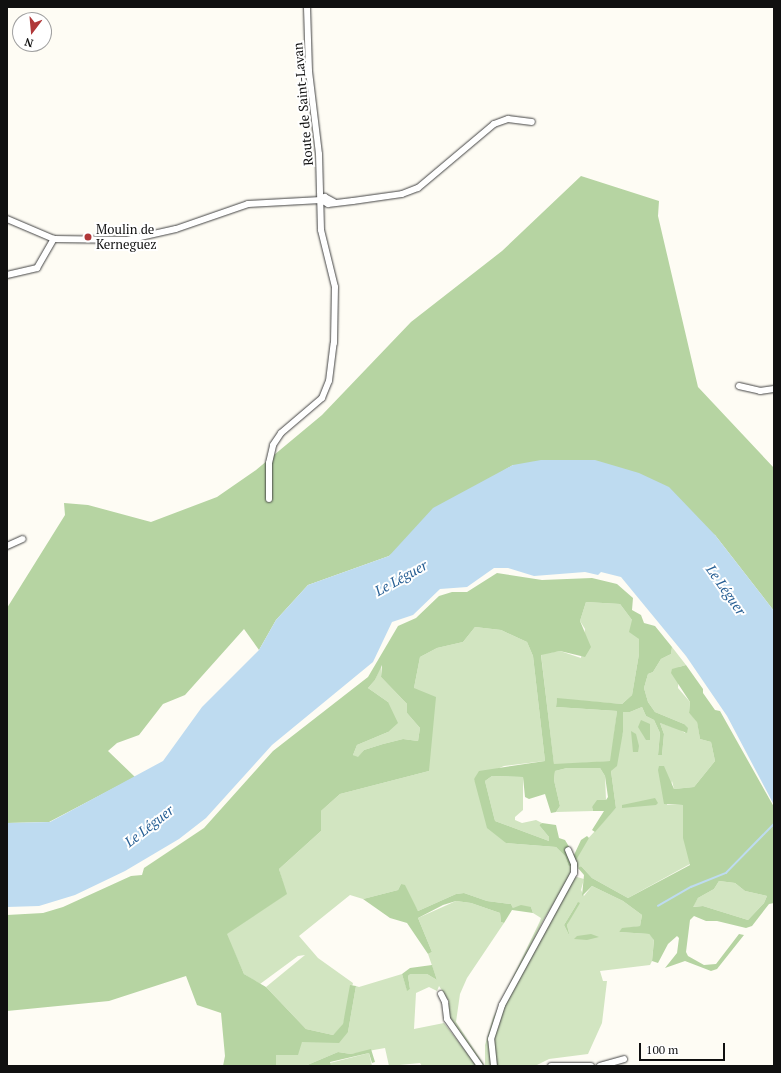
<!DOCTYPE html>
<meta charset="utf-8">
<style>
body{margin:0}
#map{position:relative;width:781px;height:1073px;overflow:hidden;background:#fefcf4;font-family:"PT Serif",serif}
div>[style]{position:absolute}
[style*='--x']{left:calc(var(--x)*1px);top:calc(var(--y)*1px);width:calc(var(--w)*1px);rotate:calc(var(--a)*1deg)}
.green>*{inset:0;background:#d2e5c1}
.forest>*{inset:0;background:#b6d4a2}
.water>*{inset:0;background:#bedbf0}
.stream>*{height:1.5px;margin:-0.75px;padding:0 0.75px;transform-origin:0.75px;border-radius:0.75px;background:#bedbf0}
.roads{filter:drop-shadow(0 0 1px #434343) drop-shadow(0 0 1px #434343)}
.minor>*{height:6px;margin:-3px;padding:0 3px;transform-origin:3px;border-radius:3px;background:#fff}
.dots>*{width:11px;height:11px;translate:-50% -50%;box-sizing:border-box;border:2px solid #fff;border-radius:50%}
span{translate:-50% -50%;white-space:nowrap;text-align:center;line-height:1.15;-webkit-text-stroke:4px #fff;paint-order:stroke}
.street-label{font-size:13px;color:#101010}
.poi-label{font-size:13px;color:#101010}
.left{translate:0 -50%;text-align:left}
.water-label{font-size:14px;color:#275f94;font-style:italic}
.frame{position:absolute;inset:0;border:8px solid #101010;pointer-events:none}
.north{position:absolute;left:12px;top:12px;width:40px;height:40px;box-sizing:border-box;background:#fff;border:1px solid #9f9f9f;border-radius:50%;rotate:196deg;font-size:11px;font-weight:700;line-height:16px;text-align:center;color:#101010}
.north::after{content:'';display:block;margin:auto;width:14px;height:18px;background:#b03738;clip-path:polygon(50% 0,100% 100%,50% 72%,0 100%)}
.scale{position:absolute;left:639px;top:1043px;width:86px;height:18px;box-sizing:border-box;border:2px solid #101010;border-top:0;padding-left:5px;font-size:12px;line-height:14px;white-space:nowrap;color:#101010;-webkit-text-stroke:3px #fff;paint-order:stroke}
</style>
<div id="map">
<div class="green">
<i style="clip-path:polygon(586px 602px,620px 604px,632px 620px,639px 639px,639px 654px,632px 695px,622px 704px,557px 699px,556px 707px,617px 711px,611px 761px,554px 765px,541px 654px,560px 651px,581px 658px,585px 629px,580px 621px)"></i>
<i style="clip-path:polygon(475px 627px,501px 630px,527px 642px,533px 656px,545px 761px,504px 766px,474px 779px,506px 843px,556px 847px,565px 856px,569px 867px,572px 865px,568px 881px,544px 919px,500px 1006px,495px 1021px,492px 1066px,483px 1066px,447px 1014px,449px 1001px,439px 986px,437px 991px,429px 987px,416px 993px,414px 1029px,444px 1023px,477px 1066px,422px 1066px,420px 1063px,389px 1066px,385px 1048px,351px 1054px,338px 1052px,305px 1066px,276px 1066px,276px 1055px,302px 1042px,348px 1032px,356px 986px,359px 987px,402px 974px,407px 990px,410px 989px,408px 976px,410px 973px,427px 974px,437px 980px,428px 954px,432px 952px,418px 918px,456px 901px,471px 903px,500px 913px,501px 922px,504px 923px,467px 978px,460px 994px,456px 1022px,485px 1066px,485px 1045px,493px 1018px,540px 921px,541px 918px,533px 913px,531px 907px,513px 908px,511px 904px,487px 901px,464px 893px,456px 894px,418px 911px,401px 884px,398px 890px,363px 899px,350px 895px,299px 936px,318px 958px,353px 983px,343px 1025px,333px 1035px,306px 1029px,266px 987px,305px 955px,298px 956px,260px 984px,244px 974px,226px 934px,286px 894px,279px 869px,321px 831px,321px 811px,340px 794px,429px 771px,414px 688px,420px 657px,437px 648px,463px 642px)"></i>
<i style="clip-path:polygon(672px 647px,686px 665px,679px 667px,678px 688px,690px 702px,689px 713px,697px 721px,700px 739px,711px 742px,715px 761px,694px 787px,674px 789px,672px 781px,667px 805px,683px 805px,690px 864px,628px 898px,592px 878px,581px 866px,578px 868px,575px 862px,584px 843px,616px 808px,611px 771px,623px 732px,623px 712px,630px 712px,642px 707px,646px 716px,654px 720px,660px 733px,658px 755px,662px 755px,664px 734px,660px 723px,679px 729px,685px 733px,684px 724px,655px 712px,648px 702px,644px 688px,648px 674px,653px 672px,661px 659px,671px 654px)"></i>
<i style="clip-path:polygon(381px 665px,381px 677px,407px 704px,407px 713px,420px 728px,418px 741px,403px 739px,383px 744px,364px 750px,358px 758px,353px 755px,357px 745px,388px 732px,388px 702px,368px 688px,375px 680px)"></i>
<i style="clip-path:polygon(567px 768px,600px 768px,605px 776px,606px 800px,592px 807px,593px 811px,556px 812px,560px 806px,554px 780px,555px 771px)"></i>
<i style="clip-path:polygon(492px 776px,523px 777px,523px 810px,515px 817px,515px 820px,522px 823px,536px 820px,542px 823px,539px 825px,549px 837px,549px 841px,495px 821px,485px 781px)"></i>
<i style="clip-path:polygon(evenodd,577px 877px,584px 879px,581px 890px,584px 896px,592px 886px,623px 901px,642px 915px,640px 926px,622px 929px,619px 932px,649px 934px,654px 939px,652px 961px,650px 965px,600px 971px,603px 981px,607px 981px,602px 1023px,588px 1054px,549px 1059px,535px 1066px,495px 1066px,493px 1033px,500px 1012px,574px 878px,577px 877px,578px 902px,567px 925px,570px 937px,564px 925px,578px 902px)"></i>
<i style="clip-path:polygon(719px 881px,735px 883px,745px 891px,767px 896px,764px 903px,748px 920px,703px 906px,692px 907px,698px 898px,714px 889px)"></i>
<i style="clip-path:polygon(369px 1053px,372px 1066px,331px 1066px,330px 1063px)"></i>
</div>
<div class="forest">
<i style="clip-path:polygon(581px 176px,659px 201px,658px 216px,698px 387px,774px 468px,774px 611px,715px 535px,513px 465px,476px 487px,389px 556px,308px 585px,276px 620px,259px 650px,244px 629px,185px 695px,163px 704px,139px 735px,117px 743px,108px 751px,135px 777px,49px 822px,7px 823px,7px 608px,65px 515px,64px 503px,88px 505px,151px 522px,217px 497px,256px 470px,322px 415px,411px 322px,502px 251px)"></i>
<i style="clip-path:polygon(evenodd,497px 573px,542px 580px,592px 578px,617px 584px,633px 598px,632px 610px,641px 615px,644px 623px,655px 626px,672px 647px,671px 654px,661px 659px,653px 672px,648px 674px,644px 688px,648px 702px,655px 712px,684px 724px,688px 728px,687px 733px,660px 723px,664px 734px,662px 755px,658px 755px,660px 733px,654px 720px,646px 716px,642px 707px,630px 712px,623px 712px,623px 732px,617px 766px,611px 771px,616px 808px,595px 832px,592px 830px,604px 811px,593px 811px,592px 807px,597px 800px,606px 800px,608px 797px,605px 776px,600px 768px,567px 768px,555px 771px,554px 780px,560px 806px,556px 812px,551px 813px,545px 794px,529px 799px,525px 797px,523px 777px,492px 776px,485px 781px,495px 821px,549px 841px,549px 837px,539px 825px,542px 823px,556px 825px,559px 838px,565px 840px,574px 855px,581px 840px,587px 836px,589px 838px,575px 862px,569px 867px,565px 856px,556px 847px,506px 843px,487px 828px,474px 779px,479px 771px,545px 761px,533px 656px,527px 642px,501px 630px,475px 627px,463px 642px,437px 648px,420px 657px,414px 688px,436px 697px,429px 771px,340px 794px,321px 811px,321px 831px,279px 869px,287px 894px,227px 934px,244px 974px,266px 987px,306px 1029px,333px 1035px,343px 1024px,350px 985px,356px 986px,348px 1032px,339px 1043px,302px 1042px,298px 1055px,276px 1055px,276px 1066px,223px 1066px,225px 1056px,221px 1013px,197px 1005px,186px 976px,109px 1001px,7px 1011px,7px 915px,43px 913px,63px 907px,131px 876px,142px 875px,144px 868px,204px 828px,273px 751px,368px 677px,398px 626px,416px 618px,439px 596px,452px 592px,467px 592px,497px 573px,586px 602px,620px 604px,632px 620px,629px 632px,639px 639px,639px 654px,632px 695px,622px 704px,557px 698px,556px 707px,617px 711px,610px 761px,554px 764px,541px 655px,560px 651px,585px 657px,591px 647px,580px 621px,586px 602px,497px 573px,382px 665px,381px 677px,407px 704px,407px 713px,420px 728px,418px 741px,403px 739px,383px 744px,364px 750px,358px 757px,353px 755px,357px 745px,388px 732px,398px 723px,388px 702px,368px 688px,375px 680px,382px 665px)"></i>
<i style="clip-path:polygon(evenodd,686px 665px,703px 689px,703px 693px,715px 710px,720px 711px,774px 807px,774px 903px,769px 904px,752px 926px,746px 928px,717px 921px,706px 921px,694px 916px,690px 920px,686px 952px,688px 956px,704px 965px,716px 964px,739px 934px,744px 935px,717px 969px,711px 971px,685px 961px,665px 968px,677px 953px,679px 938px,677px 936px,668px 944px,658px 963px,652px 961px,654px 940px,649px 934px,619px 932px,622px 928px,640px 926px,642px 915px,623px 901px,592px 886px,582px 896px,584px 875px,578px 868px,581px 866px,592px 878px,628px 898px,690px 865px,683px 838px,683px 805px,664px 804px,658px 770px,659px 766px,664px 766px,674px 789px,694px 787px,715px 761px,711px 742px,700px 739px,697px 722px,689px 713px,690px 702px,671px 673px,672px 669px,686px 665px,719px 881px,735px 883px,745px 891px,767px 896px,764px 903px,748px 920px,703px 906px,693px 907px,698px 898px,714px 889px,719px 881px)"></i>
<i style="clip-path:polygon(641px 720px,650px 724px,650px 740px,646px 740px,638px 727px)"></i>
<i style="clip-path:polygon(631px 731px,636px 734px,639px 746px,638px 752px,633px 752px)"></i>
<i style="clip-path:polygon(655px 798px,658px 803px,656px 805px,622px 808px,622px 805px)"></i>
<i style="clip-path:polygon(401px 884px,405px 885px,418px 911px,456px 894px,464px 893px,487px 901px,511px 904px,513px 908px,521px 905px,531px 907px,533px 913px,512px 910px,504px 923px,501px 922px,500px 913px,471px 903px,456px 901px,443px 905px,418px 918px,432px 952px,428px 954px,407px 923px,390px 918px,363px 899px,398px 890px)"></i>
<i style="clip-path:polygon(578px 902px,580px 903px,567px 925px,570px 937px,564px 925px)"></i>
<i style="clip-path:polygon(591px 934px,599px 937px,587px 940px,574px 939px,577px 936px)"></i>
<i style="clip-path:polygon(432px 965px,437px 980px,427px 974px,410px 974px,408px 976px,410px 989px,407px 991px,402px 974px,410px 968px)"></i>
<i style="clip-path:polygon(371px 1049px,375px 1062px,372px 1063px,369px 1053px,330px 1062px,331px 1066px,305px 1066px,338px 1052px,351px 1054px)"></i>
</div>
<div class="water">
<i style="clip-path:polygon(541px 460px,595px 460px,639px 473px,669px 487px,715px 535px,774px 611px,774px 805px,727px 716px,686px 656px,621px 577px,601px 572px,598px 575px,585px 572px,534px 576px,508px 568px,494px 568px,467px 587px,440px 589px,413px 615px,392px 622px,373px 662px,272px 745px,206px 818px,179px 839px,125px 871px,75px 895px,39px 906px,7px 907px,7px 823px,50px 822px,163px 761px,202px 707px,259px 650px,276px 620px,308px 585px,389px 556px,433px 508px,513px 465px)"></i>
</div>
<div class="stream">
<i style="--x:658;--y:906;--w:38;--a:-30"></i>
<i style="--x:691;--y:887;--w:38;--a:-22"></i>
<i style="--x:726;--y:873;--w:69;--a:-45.6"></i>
</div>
<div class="roads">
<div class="minor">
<i style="--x:321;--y:200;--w:8;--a:30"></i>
<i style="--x:328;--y:204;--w:25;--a:-7"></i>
<i style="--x:353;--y:201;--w:49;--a:-8.1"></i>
<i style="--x:402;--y:194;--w:17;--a:-21"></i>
<i style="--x:418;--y:188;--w:99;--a:-40.1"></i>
<i style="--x:494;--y:124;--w:15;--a:-20"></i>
<i style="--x:508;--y:119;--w:24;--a:7"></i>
<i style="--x:7;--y:219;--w:51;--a:23.1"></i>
<i style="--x:54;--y:239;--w:73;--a:0.8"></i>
<i style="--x:127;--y:240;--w:50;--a:-12.7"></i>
<i style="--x:176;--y:229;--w:76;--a:-19.1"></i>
<i style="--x:248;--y:204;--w:73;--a:-3.1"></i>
<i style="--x:321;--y:200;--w:5;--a:-37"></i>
<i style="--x:325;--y:197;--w:10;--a:29"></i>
<i style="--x:7;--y:275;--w:31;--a:-13"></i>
<i style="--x:37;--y:268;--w:34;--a:-60"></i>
<i style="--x:739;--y:386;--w:22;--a:13"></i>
<i style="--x:760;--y:391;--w:14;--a:-8"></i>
<i style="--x:269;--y:499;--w:36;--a:-90"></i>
<i style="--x:269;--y:463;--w:18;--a:-77"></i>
<i style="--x:273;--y:445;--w:14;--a:-56"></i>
<i style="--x:281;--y:433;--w:54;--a:-40.5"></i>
<i style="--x:322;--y:398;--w:18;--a:-68"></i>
<i style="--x:329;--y:381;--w:38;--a:-83"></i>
<i style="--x:334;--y:343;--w:56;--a:-89"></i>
<i style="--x:335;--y:287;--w:59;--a:-103.8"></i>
<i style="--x:321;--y:230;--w:76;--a:-91.5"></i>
<i style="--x:319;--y:154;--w:84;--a:-96.9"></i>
<i style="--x:309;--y:71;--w:64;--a:-91.8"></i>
<i style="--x:7;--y:546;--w:17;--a:-24"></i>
<i style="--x:441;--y:994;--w:9;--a:63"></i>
<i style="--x:445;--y:1002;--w:17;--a:83"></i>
<i style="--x:447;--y:1019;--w:57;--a:54.9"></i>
<i style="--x:494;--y:1066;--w:27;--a:-96"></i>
<i style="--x:491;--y:1039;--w:36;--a:-72"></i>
<i style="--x:502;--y:1005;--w:150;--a:-61.4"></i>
<i style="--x:574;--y:873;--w:9;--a:-90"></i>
<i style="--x:574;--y:864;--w:15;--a:-113"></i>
<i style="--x:551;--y:1066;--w:40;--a:0"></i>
<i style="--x:600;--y:1066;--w:25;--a:-16"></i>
</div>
</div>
<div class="dots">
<i style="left:88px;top:237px;background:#b03738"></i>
</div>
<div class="street-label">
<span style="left:303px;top:104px;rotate:-95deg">Route de Saint-Lavan</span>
</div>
<div class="poi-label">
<span class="left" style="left:96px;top:237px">Moulin de<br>Kerneguez</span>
</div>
<div class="water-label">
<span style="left:401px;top:578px;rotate:-29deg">Le Léguer</span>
<span style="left:726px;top:590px;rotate:55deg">Le Léguer</span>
<span style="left:149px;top:826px;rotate:-38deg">Le Léguer</span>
</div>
<div class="frame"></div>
<div class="north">N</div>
<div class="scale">100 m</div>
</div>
